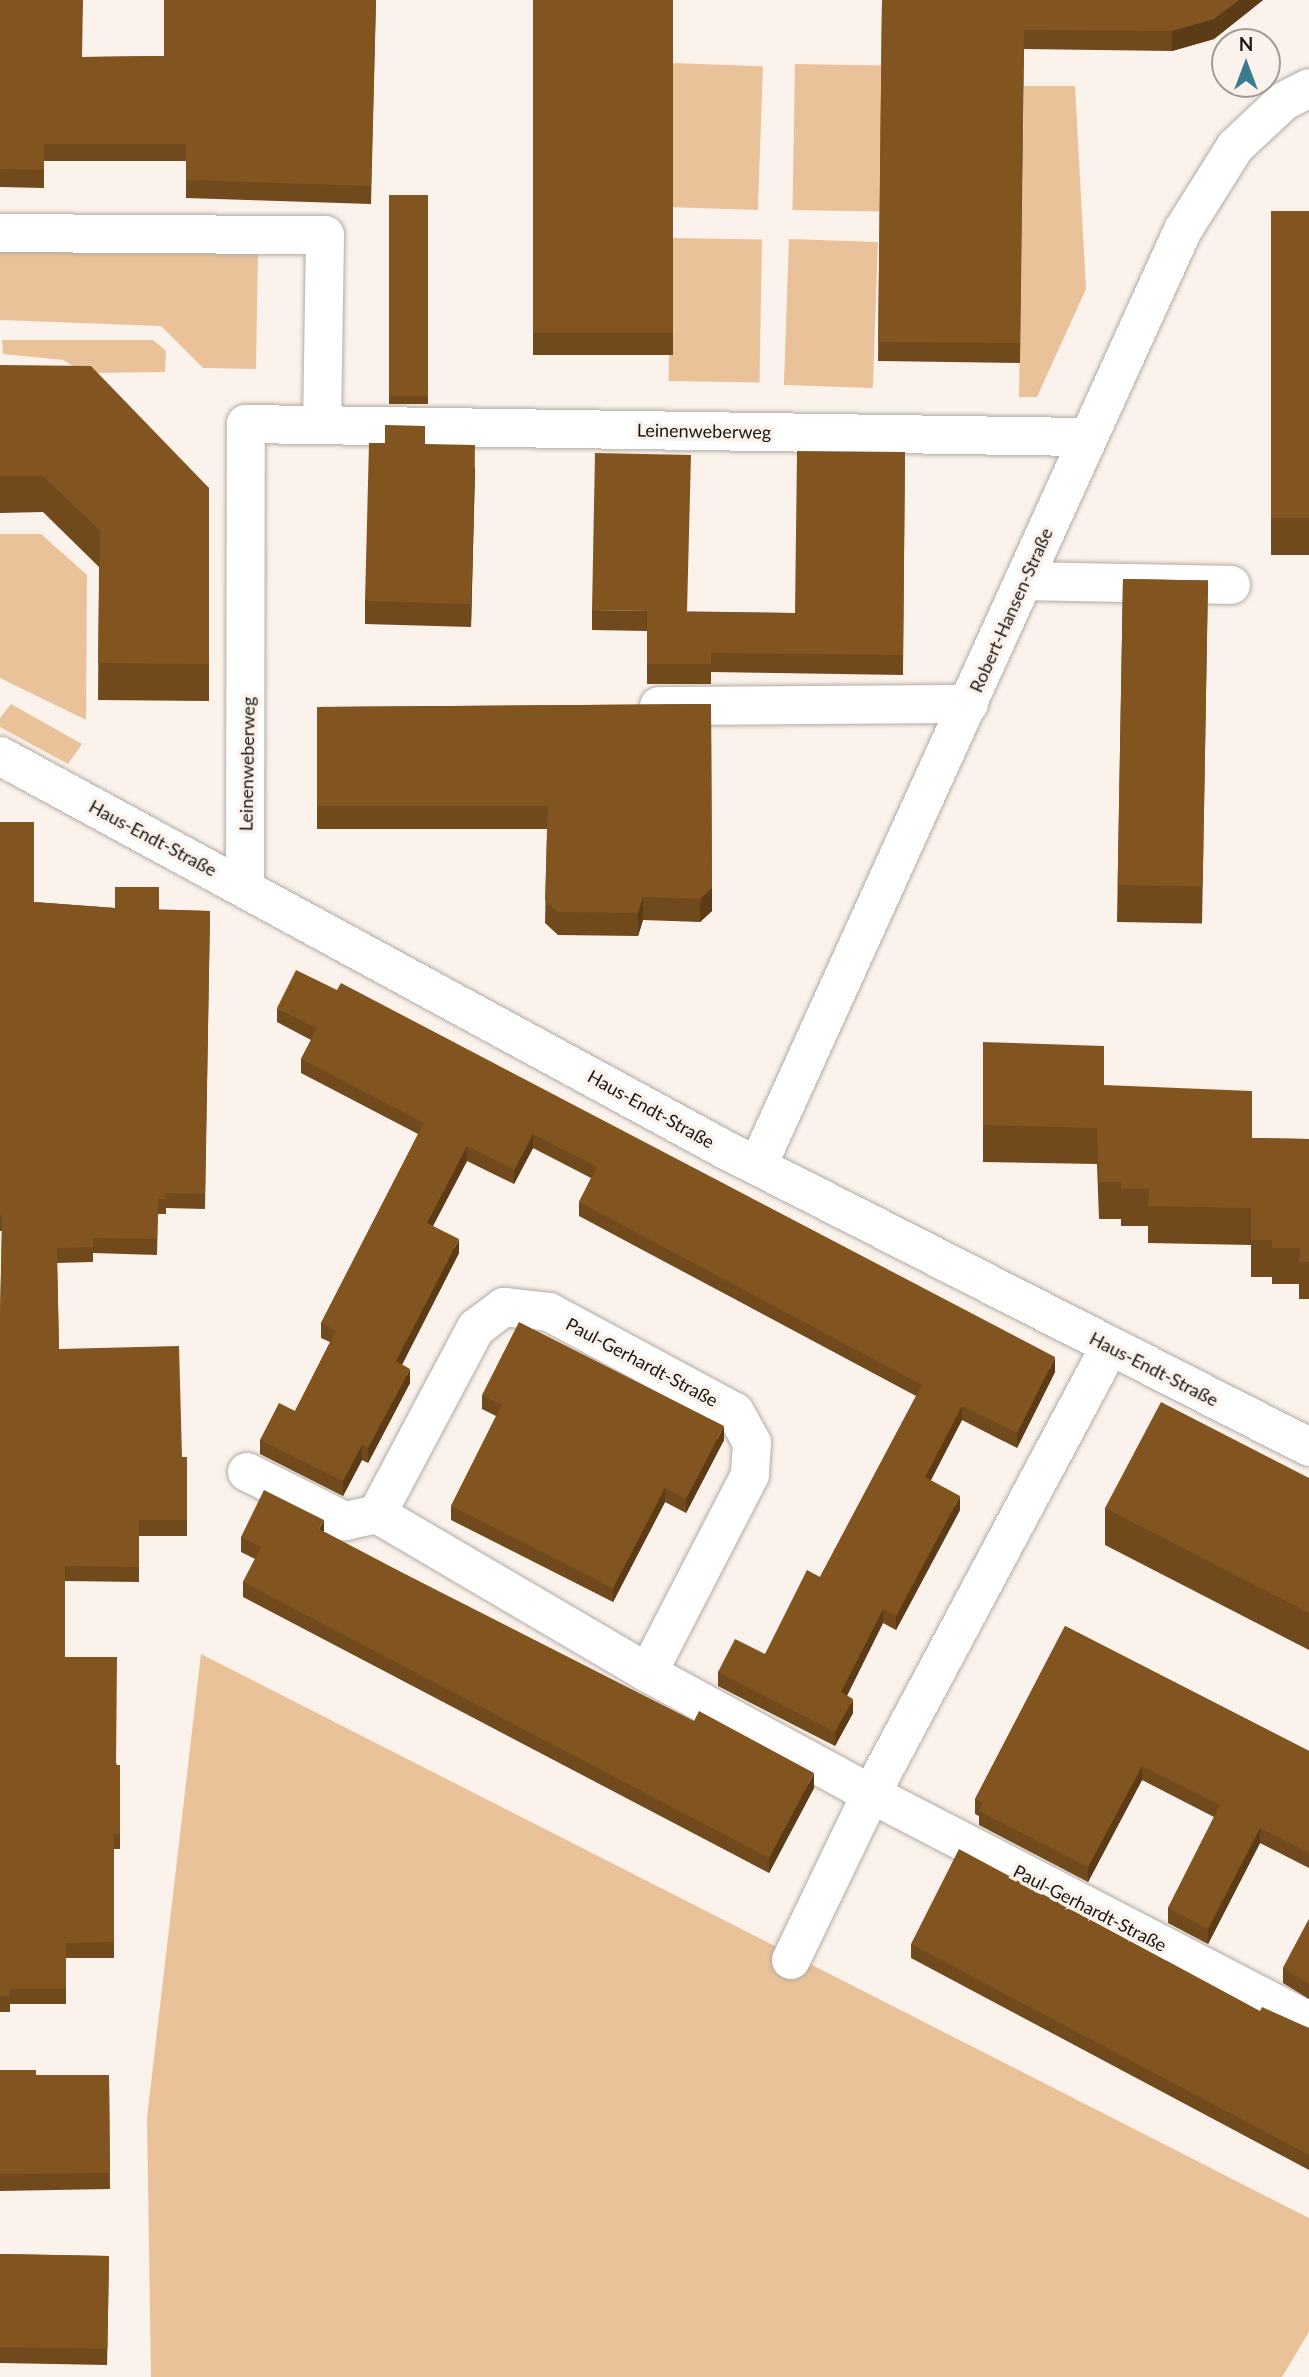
<!DOCTYPE html>
<meta charset="utf-8">
<style>
body{margin:0}
#map{position:relative;width:1309px;height:2377px;overflow:hidden;background:#fbf3eb;font-family:Lato,sans-serif}
div>[style]{position:absolute}
[style*='--x']{left:calc(var(--x)*1px);top:calc(var(--y)*1px);width:calc(var(--w)*1px);rotate:calc(var(--a)*1deg)}
.green>*{inset:0;background:#eac299;transform-origin:0 0}
.roads{filter:drop-shadow(0 0 2px #b3aba4) drop-shadow(0 0 2px #b3aba4)}
.minor>*{height:38px;margin:-19px;padding:0 19px;transform-origin:19px;border-radius:19px;background:#fff}
.wall>*{inset:0;background:#70491c;transform-origin:0 0}
.shaded-wall>*{inset:0;background:#5b3c16}
.building>*{inset:0;background:#825520;transform-origin:0 0}
span{translate:-50% -50%;white-space:nowrap;text-align:center;line-height:1.15;-webkit-text-stroke:7px #fbf3eb;paint-order:stroke}
.street-label{font-size:18px;color:#191613}
.north{position:absolute;left:1211px;top:28px;width:70px;height:70px;box-sizing:border-box;background:#fbf3eb;border:2px solid #a19b95;border-radius:50%;rotate:0deg;font-size:19px;font-weight:700;line-height:28px;text-align:center;color:#191613}
.north::after{content:'';display:block;margin:auto;width:24px;height:32px;background:#3a7b8d;clip-path:polygon(50% 0,100% 100%,50% 72%,0 100%)}
</style>
<div id="map">
<div class="green">
<i style="left:672px;top:63px;width:91px;height:144px;rotate:2deg"></i>
<i style="left:795px;top:64px;width:87px;height:146px;rotate:1deg"></i>
<i style="clip-path:polygon(1024px 86px,1075px 86px,1086px 289px,1037px 397px,1019px 397px)"></i>
<i style="left:671px;top:238px;width:91px;height:143px;rotate:1deg"></i>
<i style="left:789px;top:239px;width:89px;height:146px;rotate:2deg"></i>
<i style="clip-path:polygon(0 248px,258px 249px,256px 369px,203px 368px,161px 326px,0 320px)"></i>
<i style="clip-path:polygon(2px 340px,153px 340px,166px 351px,165px 372px,85px 373px,63px 360px,3px 354px)"></i>
<i style="clip-path:polygon(0 534px,41px 534px,87px 575px,86px 720px,0 678px)"></i>
<i style="clip-path:polygon(11px 704px,82px 744px,68px 764px,0 727px,0 718px)"></i>
<i style="clip-path:polygon(201px 1654px,1309px 2218px,1309px 2332px,1282px 2377px,151px 2377px,147px 2118px)"></i>
</div>
<div class="roads">
<div class="minor">
<i style="--x:0;--y:233;--w:325;--a:0.4"></i>
<i style="--x:325;--y:235;--w:189;--a:90.9"></i>
<i style="--x:1024;--y:581;--w:207;--a:1.1"></i>
<i style="--x:659;--y:706;--w:310;--a:-0.4"></i>
<i style="--x:0;--y:756;--w:819;--a:28.5"></i>
<i style="--x:720;--y:1147;--w:661;--a:26.99"></i>
<i style="--x:245;--y:887;--w:463;--a:-89.9"></i>
<i style="--x:246;--y:424;--w:840;--a:0.89"></i>
<i style="--x:758;--y:1165;--w:1027;--a:-65.56"></i>
<i style="--x:1183;--y:230;--w:98;--a:-57.9"></i>
<i style="--x:1235;--y:147;--w:67;--a:-43.2"></i>
<i style="--x:1284;--y:101;--w:28;--a:-27"></i>
<i style="--x:247;--y:1472;--w:110;--a:26.6"></i>
<i style="--x:345;--y:1521;--w:33;--a:-12"></i>
<i style="--x:377;--y:1514;--w:314;--a:30.4"></i>
<i style="--x:648;--y:1673;--w:254;--a:28.5"></i>
<i style="--x:871;--y:1794;--w:493;--a:27.4"></i>
<i style="--x:377;--y:1514;--w:211;--a:-62"></i>
<i style="--x:476;--y:1328;--w:35;--a:-37"></i>
<i style="--x:504;--y:1307;--w:45;--a:6.3"></i>
<i style="--x:549;--y:1312;--w:211;--a:28.3"></i>
<i style="--x:735;--y:1412;--w:35;--a:61"></i>
<i style="--x:752;--y:1443;--w:32;--a:94"></i>
<i style="--x:750;--y:1475;--w:223;--a:117.3"></i>
<i style="--x:791;--y:1960;--w:184;--a:-64.3"></i>
<i style="--x:871;--y:1794;--w:508;--a:-61.92"></i>
</div>
</div>
<div class="wall">
<i style="clip-path:polygon(0 0,82px 57px,164px 56px,376px 0,371px 204px,186px 198px,186px 161px,44px 161px,44px 188px,0 187px)"></i>
<i style="left:533px;top:0;width:140px;height:355px"></i>
<i style="clip-path:polygon(882px 0,1263px 0,1214px 39px,1172px 51px,1024px 49px,1020px 363px,878px 361px)"></i>
<i style="left:389px;top:195px;width:39px;height:209px"></i>
<i style="left:1271px;top:211px;width:38px;height:344px"></i>
<i style="clip-path:polygon(0 365px,209px 488px,209px 701px,98px 700px,99px 567px,43px 512px,0 513px)"></i>
<i style="clip-path:polygon(425px 444px,475px 468px,471px 627px,365px 624px,365px 601px)"></i>
<i style="clip-path:polygon(905px 452px,903px 675px,711px 672px,711px 684px,647px 684px,647px 631px,592px 630px,592px 610px,795px 613px)"></i>
<i style="left:1123px;top:579px;width:85px;height:343px;rotate:1deg"></i>
<i style="clip-path:polygon(711px 704px,712px 911px,700px 922px,643px 920px,638px 936px,558px 935px,545px 923px,547px 829px,317px 829px,317px 707px)"></i>
<i style="clip-path:polygon(0 822px,34px 902px,115px 908px,210px 911px,205px 1209px,166px 1208px,166px 1214px,158px 1214px,157px 1255px,93px 1253px,93px 1262px,57px 1263px,59px 1349px,182px 1457px,187px 1457px,187px 1536px,139px 1536px,139px 1582px,65px 1581px,65px 1657px,117px 1765px,120px 1765px,120px 1849px,114px 1849px,114px 1958px,66px 1958px,66px 2004px,10px 2004px,10px 2012px,0 2012px,0 1318px,2px 1231px,0 1231px)"></i>
<i style="clip-path:polygon(277px 1008px,1055px 1372px,1017px 1448px,962px 1420px,930px 1480px,960px 1510px,896px 1630px,883px 1623px,847px 1696px,853px 1713px,835px 1746px,718px 1686px,718px 1672px,765px 1654px,820px 1577px,916px 1396px,579px 1216px,579px 1202px,591px 1178px,533px 1148px,514px 1184px,467px 1161px,433px 1226px,459px 1253px,402px 1365px,410px 1383px,368px 1463px,362px 1460px,343px 1496px,260px 1454px,260px 1440px,295px 1411px,330px 1342px,321px 1338px,321px 1323px,418px 1134px,301px 1073px,301px 1059px,311px 1040px,277px 1022px)"></i>
<i style="clip-path:polygon(983px 1042px,1252px 1138px,1309px 1139px,1309px 1299px,1299px 1299px,1299px 1284px,1272px 1284px,1272px 1277px,1251px 1277px,1251px 1245px,1148px 1243px,1148px 1226px,1121px 1226px,1121px 1219px,1099px 1219px,1097px 1164px,983px 1162px)"></i>
<i style="clip-path:polygon(482px 1395px,724px 1440px,686px 1513px,665px 1502px,613px 1602px,451px 1520px,451px 1506px,496px 1416px,482px 1409px)"></i>
<i style="clip-path:polygon(1309px 1478px,1309px 1650px,1105px 1545px,1105px 1508px)"></i>
<i style="clip-path:polygon(324px 1532px,814px 1788px,769px 1873px,243px 1597px,243px 1582px,255px 1559px,241px 1552px,241px 1537px)"></i>
<i style="clip-path:polygon(1065px 1626px,1309px 1751px,1309px 1868px,1260px 1843px,1208px 1944px,1168px 1923px,1168px 1908px,1214px 1817px,1142px 1780px,1088px 1882px,979px 1825px,979px 1816px,975px 1814px,975px 1799px)"></i>
<i style="clip-path:polygon(1309px 1919px,1309px 1999px,1283px 1983px,1283px 1968px)"></i>
<i style="clip-path:polygon(911px 1944px,1260px 2011px,1309px 2028px,1309px 2170px,911px 1958px)"></i>
<i style="clip-path:polygon(0 2070px,36px 2075px,109px 2075px,110px 2189px,0 2191px)"></i>
<i style="left:0;top:2254px;width:109px;height:109px;rotate:1deg"></i>
</div>
<div class="shaded-wall">
<i style="clip-path:polygon(1239px 0,1263px 0,1214px 39px,1172px 51px,1172px 31px)"></i>
<i style="clip-path:polygon(475px 445px,475px 468px,471px 627px,471px 604px)"></i>
<i style="clip-path:polygon(712px 888px,712px 911px,700px 922px,700px 899px)"></i>
<i style="clip-path:polygon(643px 897px,643px 920px,638px 936px,638px 913px)"></i>
<i style="clip-path:polygon(533px 1134px,533px 1148px,514px 1184px,514px 1170px)"></i>
<i style="clip-path:polygon(467px 1146px,467px 1161px,427px 1237px,427px 1223px)"></i>
<i style="clip-path:polygon(459px 1239px,459px 1253px,396px 1376px,396px 1361px)"></i>
<i style="clip-path:polygon(1055px 1357px,1055px 1372px,1017px 1448px,1017px 1433px)"></i>
<i style="clip-path:polygon(410px 1369px,410px 1383px,368px 1463px,368px 1448px)"></i>
<i style="clip-path:polygon(962px 1406px,962px 1420px,925px 1492px,925px 1477px)"></i>
<i style="clip-path:polygon(724px 1426px,724px 1440px,686px 1513px,686px 1499px)"></i>
<i style="clip-path:polygon(362px 1445px,362px 1460px,343px 1496px,343px 1481px)"></i>
<i style="clip-path:polygon(665px 1488px,665px 1502px,613px 1602px,613px 1588px)"></i>
<i style="clip-path:polygon(960px 1496px,960px 1510px,896px 1630px,896px 1616px)"></i>
<i style="clip-path:polygon(324px 1520px,324px 1535px,319px 1529px)"></i>
<i style="clip-path:polygon(883px 1609px,883px 1623px,841px 1707px,841px 1692px)"></i>
<i style="clip-path:polygon(853px 1699px,853px 1713px,835px 1746px,835px 1732px)"></i>
<i style="clip-path:polygon(1142px 1766px,1142px 1780px,1088px 1882px,1088px 1867px)"></i>
<i style="clip-path:polygon(814px 1773px,814px 1788px,769px 1873px,769px 1858px)"></i>
<i style="clip-path:polygon(1260px 1828px,1260px 1843px,1208px 1944px,1208px 1929px)"></i>
</div>
<div class="building">
<i style="clip-path:polygon(0 0,83px 0,82px 57px,164px 56px,164px 0,376px 0,371px 186px,186px 180px,186px 144px,44px 144px,44px 170px,0 169px)"></i>
<i style="left:533px;top:0;width:140px;height:333px"></i>
<i style="clip-path:polygon(882px 0,1239px 0,1214px 19px,1172px 31px,1024px 30px,1020px 343px,878px 342px)"></i>
<i style="left:389px;top:195px;width:39px;height:201px"></i>
<i style="left:1271px;top:211px;width:38px;height:307px"></i>
<i style="clip-path:polygon(0 365px,91px 366px,209px 488px,209px 664px,98px 663px,100px 531px,43px 476px,0 476px)"></i>
<i style="clip-path:polygon(385px 425px,425px 426px,425px 444px,475px 445px,471px 604px,365px 601px,369px 443px,385px 443px)"></i>
<i style="clip-path:polygon(797px 451px,905px 452px,903px 655px,711px 653px,711px 664px,647px 664px,647px 611px,592px 610px,595px 453px,691px 455px,687px 612px,795px 613px)"></i>
<i style="left:1123px;top:579px;width:85px;height:306px;rotate:1deg"></i>
<i style="clip-path:polygon(711px 704px,712px 888px,700px 899px,643px 897px,638px 913px,558px 912px,545px 900px,548px 806px,317px 806px,317px 707px)"></i>
<i style="clip-path:polygon(0 822px,34px 822px,34px 902px,115px 908px,115px 887px,159px 887px,159px 910px,210px 911px,205px 1194px,166px 1193px,166px 1199px,158px 1199px,157px 1239px,93px 1238px,93px 1247px,57px 1248px,59px 1349px,179px 1346px,182px 1457px,187px 1457px,187px 1520px,139px 1520px,139px 1567px,65px 1566px,65px 1657px,117px 1657px,116px 1765px,120px 1765px,120px 1834px,114px 1834px,114px 1942px,66px 1943px,66px 1989px,10px 1989px,10px 1996px,0 1996px,0 1318px,2px 1216px,0 1215px)"></i>
<i style="clip-path:polygon(296px 970px,337px 990px,341px 983px,1055px 1357px,1017px 1433px,962px 1406px,925px 1477px,960px 1496px,896px 1616px,883px 1609px,841px 1692px,853px 1699px,835px 1732px,718px 1672px,735px 1639px,765px 1654px,807px 1570px,820px 1577px,922px 1385px,579px 1202px,597px 1167px,533px 1134px,514px 1170px,467px 1146px,427px 1223px,459px 1239px,396px 1361px,410px 1369px,368px 1448px,362px 1445px,343px 1481px,260px 1440px,279px 1403px,295px 1411px,336px 1331px,321px 1323px,424px 1123px,301px 1059px,317px 1028px,277px 1008px)"></i>
<i style="clip-path:polygon(983px 1042px,1104px 1046px,1104px 1085px,1252px 1091px,1252px 1138px,1309px 1139px,1309px 1262px,1299px 1262px,1300px 1248px,1272px 1248px,1272px 1240px,1251px 1240px,1251px 1208px,1148px 1206px,1149px 1189px,1121px 1189px,1121px 1182px,1099px 1182px,1097px 1128px,983px 1125px)"></i>
<i style="clip-path:polygon(519px 1322px,724px 1426px,686px 1499px,665px 1488px,613px 1588px,451px 1506px,502px 1405px,482px 1395px)"></i>
<i style="clip-path:polygon(1161px 1402px,1309px 1478px,1309px 1613px,1105px 1508px)"></i>
<i style="clip-path:polygon(264px 1490px,324px 1520px,319px 1529px,399px 1571px,694px 1721px,699px 1711px,814px 1773px,769px 1858px,243px 1582px,261px 1547px,241px 1537px)"></i>
<i style="clip-path:polygon(1065px 1626px,1309px 1751px,1309px 1853px,1260px 1828px,1208px 1929px,1168px 1908px,1220px 1805px,1142px 1766px,1088px 1867px,979px 1811px,983px 1803px,975px 1799px)"></i>
<i style="clip-path:polygon(959px 1849px,1260px 2011px,1262px 2007px,1309px 2028px,1309px 2155px,911px 1944px)"></i>
<i style="clip-path:polygon(1309px 1919px,1309px 1984px,1283px 1968px)"></i>
<i style="clip-path:polygon(0 2070px,36px 2070px,36px 2075px,109px 2075px,110px 2173px,0 2174px)"></i>
<i style="left:0;top:2254px;width:109px;height:93px;rotate:1deg"></i>
</div>
<div class="street-label">
<span style="left:704px;top:431px;rotate:1deg">Leinenweberweg</span>
<span style="left:1011px;top:610px;rotate:-66deg">Robert-Hansen-Straße</span>
<span style="left:247px;top:764px;rotate:-89deg">Leinenweberweg</span>
<span style="left:153px;top:838px;rotate:28deg">Haus-Endt-Straße</span>
<span style="left:651px;top:1109px;rotate:29deg">Haus-Endt-Straße</span>
<span style="left:642px;top:1362px;rotate:28deg">Paul-Gerhardt-Straße</span>
<span style="left:1154px;top:1369px;rotate:27deg">Haus-Endt-Straße</span>
<span style="left:1090px;top:1908px;rotate:27deg">Paul-Gerhardt-Straße</span>
</div>
<div class="north">N</div>
</div>
